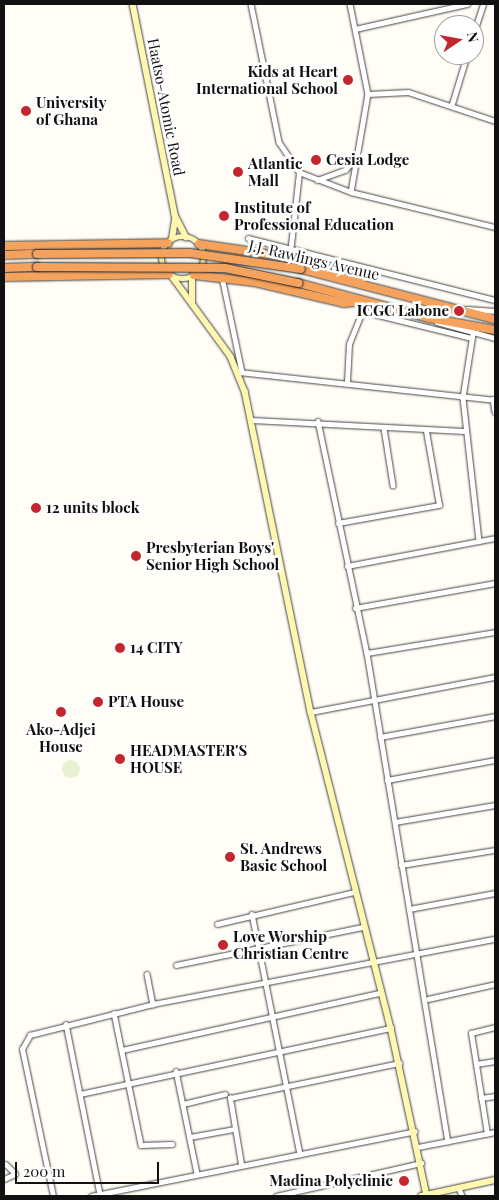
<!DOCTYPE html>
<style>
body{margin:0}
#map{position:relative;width:499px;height:1200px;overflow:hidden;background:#fffdf5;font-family:"Playfair Display",serif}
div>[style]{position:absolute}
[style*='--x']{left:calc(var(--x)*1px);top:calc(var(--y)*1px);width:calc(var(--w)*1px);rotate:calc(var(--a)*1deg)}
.pitch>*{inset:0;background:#e6f2cf}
.round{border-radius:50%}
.roads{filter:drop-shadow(0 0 1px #444) drop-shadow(0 0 1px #444)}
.street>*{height:4.5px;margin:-2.25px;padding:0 2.25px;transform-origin:2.25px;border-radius:2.25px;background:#fff}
.secondary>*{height:5.5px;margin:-2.75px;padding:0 2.75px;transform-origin:2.75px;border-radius:2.75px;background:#fff6b0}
.secondary>.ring{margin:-2.75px;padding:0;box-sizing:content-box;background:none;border:5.5px solid #fff6b0;border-radius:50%}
.highway>*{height:8px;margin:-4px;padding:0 4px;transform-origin:4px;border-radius:4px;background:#f5a25d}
.bridges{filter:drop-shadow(0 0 1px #222) drop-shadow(0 0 1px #222)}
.highway-bridge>*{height:8px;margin:-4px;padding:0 4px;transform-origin:4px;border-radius:4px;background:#f5a25d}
.dots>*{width:14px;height:14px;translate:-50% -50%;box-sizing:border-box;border:2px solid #fff;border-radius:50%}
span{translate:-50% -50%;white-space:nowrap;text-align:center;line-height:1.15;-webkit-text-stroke:5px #fff;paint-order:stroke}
.poi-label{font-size:15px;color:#111;font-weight:700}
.right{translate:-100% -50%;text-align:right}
.left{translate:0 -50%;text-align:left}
.street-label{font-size:15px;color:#111}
.frame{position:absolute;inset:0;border:5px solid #111;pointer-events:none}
.north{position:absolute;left:434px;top:15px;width:50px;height:50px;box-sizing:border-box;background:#fff;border:1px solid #a0a0a0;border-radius:50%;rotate:78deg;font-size:14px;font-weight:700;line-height:20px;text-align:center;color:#111}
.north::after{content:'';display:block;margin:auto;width:18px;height:22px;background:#c4262e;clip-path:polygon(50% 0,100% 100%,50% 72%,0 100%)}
.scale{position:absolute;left:15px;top:1162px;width:144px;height:22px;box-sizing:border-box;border:2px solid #111;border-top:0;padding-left:6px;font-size:15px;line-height:18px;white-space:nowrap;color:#111;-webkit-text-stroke:4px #fff;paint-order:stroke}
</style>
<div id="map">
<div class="pitch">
<i class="round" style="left:62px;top:760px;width:18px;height:18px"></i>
</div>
<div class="roads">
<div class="street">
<i style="--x:251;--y:4;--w:141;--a:78.5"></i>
<i style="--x:279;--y:142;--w:36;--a:56"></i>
<i style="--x:299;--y:172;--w:56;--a:21"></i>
<i style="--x:351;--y:192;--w:148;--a:13.7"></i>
<i style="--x:350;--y:4;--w:92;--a:78.7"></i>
<i style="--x:368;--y:94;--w:99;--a:99.8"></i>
<i style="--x:355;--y:29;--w:115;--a:-12.6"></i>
<i style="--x:474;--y:32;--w:29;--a:-72"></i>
<i style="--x:368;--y:94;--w:40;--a:-2.9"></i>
<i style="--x:408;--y:92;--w:92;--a:18.4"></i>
<i style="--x:452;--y:104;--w:51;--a:-73"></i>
<i style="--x:317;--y:180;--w:30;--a:-20"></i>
<i style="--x:345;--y:170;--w:16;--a:-50"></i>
<i style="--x:248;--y:238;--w:255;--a:14.1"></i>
<i style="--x:291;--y:245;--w:73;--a:-83.7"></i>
<i style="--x:222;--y:277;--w:97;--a:78.1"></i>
<i style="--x:467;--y:309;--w:28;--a:4"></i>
<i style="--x:437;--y:322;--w:60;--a:15.4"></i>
<i style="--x:473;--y:334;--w:65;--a:98.9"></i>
<i style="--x:463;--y:398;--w:144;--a:83.6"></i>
<i style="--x:239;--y:372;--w:258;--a:6.2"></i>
<i style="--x:347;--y:382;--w:38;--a:-87"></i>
<i style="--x:349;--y:344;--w:35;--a:-68"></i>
<i style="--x:362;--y:311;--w:113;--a:13.8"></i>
<i style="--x:493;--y:399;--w:13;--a:81"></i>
<i style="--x:252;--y:420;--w:212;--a:3"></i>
<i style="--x:318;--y:421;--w:237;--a:78.1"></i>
<i style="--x:367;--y:653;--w:495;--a:80.6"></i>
<i style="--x:384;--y:428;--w:58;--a:81"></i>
<i style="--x:338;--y:523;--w:103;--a:-10.1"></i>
<i style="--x:439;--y:505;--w:75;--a:-100"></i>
<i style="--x:347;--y:566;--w:151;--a:-10.7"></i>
<i style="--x:355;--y:608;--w:142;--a:-10.1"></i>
<i style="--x:367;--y:653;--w:130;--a:-9.3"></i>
<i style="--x:311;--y:712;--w:187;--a:-10.8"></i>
<i style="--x:380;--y:737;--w:117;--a:-10.3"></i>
<i style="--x:387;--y:780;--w:110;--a:-10.5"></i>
<i style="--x:395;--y:822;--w:101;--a:-9.6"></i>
<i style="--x:401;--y:865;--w:95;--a:-9.1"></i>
<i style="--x:409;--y:909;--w:87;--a:-10.5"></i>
<i style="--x:252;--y:914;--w:245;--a:78.7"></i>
<i style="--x:217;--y:924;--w:141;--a:-13.1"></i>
<i style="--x:176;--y:965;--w:191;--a:-11.5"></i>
<i style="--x:147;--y:974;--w:31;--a:79"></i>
<i style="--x:428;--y:999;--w:69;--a:-12.6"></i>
<i style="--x:114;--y:1013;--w:135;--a:78.4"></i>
<i style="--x:141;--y:1145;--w:31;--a:-2"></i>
<i style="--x:66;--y:1024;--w:173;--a:78.7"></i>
<i style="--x:122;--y:1050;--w:264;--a:-12.5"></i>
<i style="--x:476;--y:1064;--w:19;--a:-9"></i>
<i style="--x:176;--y:1071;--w:104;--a:78.4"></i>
<i style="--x:80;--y:1094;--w:318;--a:-12"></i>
<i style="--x:481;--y:1098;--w:14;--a:-8"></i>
<i style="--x:183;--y:1104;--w:43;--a:-13.4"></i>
<i style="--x:487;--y:1134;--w:102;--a:-99"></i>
<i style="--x:471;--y:1033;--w:25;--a:-14"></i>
<i style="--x:190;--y:1137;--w:45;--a:-10.3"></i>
<i style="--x:418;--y:1147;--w:78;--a:-11"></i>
<i style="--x:241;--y:1164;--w:67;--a:-99.5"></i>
<i style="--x:230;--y:1098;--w:173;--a:-11.7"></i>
<i style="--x:4;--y:1179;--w:12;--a:-24"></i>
<i style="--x:15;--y:1174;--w:13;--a:-135"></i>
<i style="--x:459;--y:1188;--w:9;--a:69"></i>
<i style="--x:53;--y:1196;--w:150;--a:-101.9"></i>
<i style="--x:22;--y:1049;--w:16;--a:-60"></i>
<i style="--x:30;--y:1035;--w:127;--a:-14.1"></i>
<i style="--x:153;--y:1004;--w:348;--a:-10.8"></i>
<i style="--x:91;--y:1196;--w:330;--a:-11.3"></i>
<i style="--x:276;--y:1196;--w:149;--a:-12.8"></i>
</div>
<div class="secondary">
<i style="--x:133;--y:4;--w:215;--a:78.7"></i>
<i style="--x:175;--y:215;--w:25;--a:63"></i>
<i class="ring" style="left:162px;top:237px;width:36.5px;height:36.5px"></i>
<i style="--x:172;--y:239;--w:20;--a:-81"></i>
<i style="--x:172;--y:276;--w:100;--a:53.9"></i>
<i style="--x:231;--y:357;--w:37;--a:68"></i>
<i style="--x:245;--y:391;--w:328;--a:78.4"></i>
<i style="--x:311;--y:712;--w:326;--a:75.8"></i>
<i style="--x:391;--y:1028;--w:172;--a:77.9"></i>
<i style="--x:192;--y:304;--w:27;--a:-90"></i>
<i style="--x:421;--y:1196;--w:76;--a:-12.2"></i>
</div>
<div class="highway">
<i style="--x:199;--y:244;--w:90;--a:8.3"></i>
<i style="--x:288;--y:257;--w:77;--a:17.5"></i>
<i style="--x:4;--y:246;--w:164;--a:-1"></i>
<i style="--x:4;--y:255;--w:33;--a:-2"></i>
<i style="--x:4;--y:268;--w:33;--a:-2"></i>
<i style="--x:301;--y:269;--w:200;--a:14.5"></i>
<i style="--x:194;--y:275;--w:61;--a:6.5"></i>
<i style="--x:255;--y:282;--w:91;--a:13.3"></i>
<i style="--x:344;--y:303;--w:20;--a:-6"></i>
<i style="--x:4;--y:277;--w:165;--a:-1"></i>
<i style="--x:298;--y:283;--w:136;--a:15"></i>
<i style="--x:429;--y:318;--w:67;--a:10.3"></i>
</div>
</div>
<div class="bridges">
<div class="highway-bridge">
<i style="--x:37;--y:254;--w:153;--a:-0.4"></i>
<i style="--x:190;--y:253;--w:112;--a:8.2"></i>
<i style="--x:37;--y:267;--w:188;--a:0.3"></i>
<i style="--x:225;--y:268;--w:75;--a:11.6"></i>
</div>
</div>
<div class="dots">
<i style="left:348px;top:80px;background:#c4262e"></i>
<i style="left:26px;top:111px;background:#c4262e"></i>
<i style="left:316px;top:160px;background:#c4262e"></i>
<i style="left:238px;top:172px;background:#c4262e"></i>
<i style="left:224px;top:216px;background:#c4262e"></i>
<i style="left:459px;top:311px;background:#c4262e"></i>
<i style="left:36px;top:508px;background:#c4262e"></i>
<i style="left:136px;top:556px;background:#c4262e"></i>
<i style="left:120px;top:648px;background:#c4262e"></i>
<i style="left:98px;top:702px;background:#c4262e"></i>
<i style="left:61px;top:712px;background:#c4262e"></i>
<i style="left:120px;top:759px;background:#c4262e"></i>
<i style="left:230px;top:857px;background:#c4262e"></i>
<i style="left:223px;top:945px;background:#c4262e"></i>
<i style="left:404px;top:1181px;background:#c4262e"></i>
</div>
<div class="poi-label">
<span class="right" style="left:338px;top:80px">Kids at Heart<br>International School</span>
<span class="left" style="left:36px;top:111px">University<br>of Ghana</span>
<span class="left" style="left:326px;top:160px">Cesia Lodge</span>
<span class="left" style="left:248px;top:172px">Atlantic<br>Mall</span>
<span class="left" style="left:234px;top:216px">Institute of<br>Professional Education</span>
<span class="right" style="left:449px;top:311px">ICGC Labone</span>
<span class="left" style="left:46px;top:508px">12 units block</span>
<span class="left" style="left:146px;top:556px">Presbyterian Boys'<br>Senior High School</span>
<span class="left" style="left:130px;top:648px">14 CITY</span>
<span class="left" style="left:108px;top:702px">PTA House</span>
<span style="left:61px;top:738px">Ako-Adjei<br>House</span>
<span class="left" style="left:130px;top:759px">HEADMASTER'S<br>HOUSE</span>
<span class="left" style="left:240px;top:857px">St. Andrews<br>Basic School</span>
<span class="left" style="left:233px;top:945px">Love Worship<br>Christian Centre</span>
<span class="right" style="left:393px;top:1181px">Madina Polyclinic</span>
</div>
<div class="street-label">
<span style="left:166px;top:107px;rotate:79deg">Haatso-Atomic Road</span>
<span style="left:314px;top:260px;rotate:13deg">J.J. Rawlings Avenue</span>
</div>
<div class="frame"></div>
<div class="north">N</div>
<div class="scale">200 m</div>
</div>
